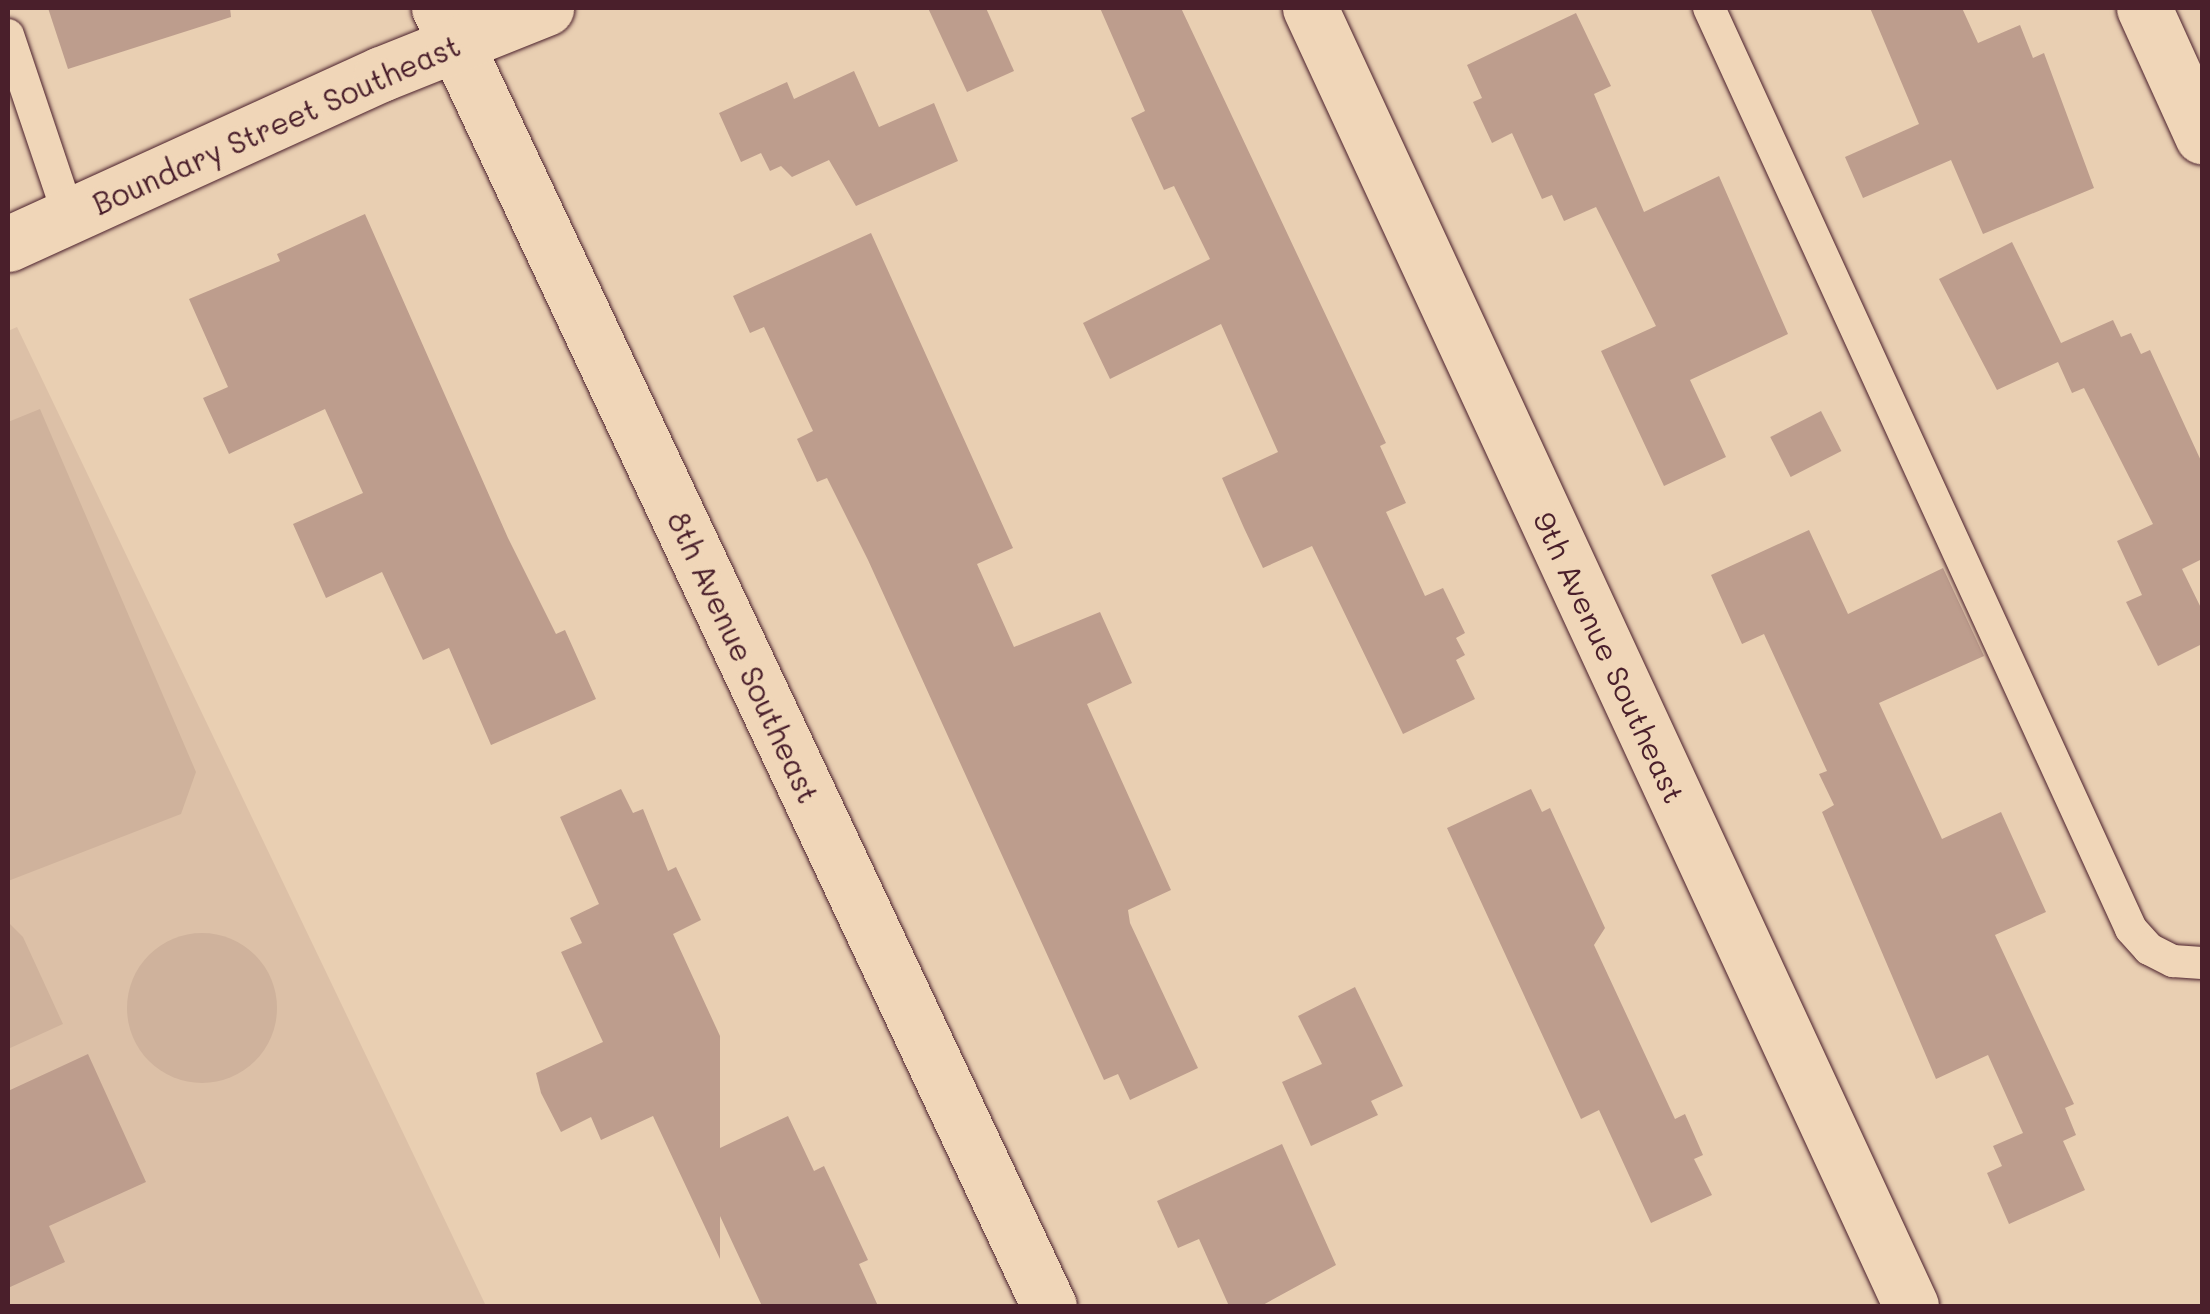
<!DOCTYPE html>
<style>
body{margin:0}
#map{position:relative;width:2210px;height:1314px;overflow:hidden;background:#e9cfb2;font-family:Mali,sans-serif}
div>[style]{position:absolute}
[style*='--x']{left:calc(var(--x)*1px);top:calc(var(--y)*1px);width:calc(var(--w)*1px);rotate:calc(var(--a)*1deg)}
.built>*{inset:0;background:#dcc0a7}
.green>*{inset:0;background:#cfb29c}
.round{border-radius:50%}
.building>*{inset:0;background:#bd9d8d;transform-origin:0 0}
.roads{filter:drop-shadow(0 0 2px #4a1f2b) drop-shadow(0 0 2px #4a1f2b)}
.service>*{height:32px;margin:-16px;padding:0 16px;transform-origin:16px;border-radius:16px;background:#f0d6b8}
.minor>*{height:55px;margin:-27.5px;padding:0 27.5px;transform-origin:27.5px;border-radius:27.5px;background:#f0d6b8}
span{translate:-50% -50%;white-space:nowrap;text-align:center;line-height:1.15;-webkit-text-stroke:10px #f0d6b8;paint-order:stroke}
.street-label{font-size:30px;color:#4a1f2b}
.frame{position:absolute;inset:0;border:10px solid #4a1f2b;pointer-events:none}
</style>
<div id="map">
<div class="built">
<i style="clip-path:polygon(17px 327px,486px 1306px,8px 1306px,8px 331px)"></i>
</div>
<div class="green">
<i style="clip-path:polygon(40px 409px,196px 772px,181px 814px,8px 881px,8px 422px)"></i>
<i style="clip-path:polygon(8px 922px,23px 937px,63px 1024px,8px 1049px)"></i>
<i class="round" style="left:127px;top:933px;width:150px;height:150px"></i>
</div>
<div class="building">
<i style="clip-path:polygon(48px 8px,230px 8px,231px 17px,68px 69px)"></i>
<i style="clip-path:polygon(928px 8px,986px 8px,1014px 71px,967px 92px)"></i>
<i style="clip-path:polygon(1100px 8px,1181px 8px,1386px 443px,1380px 446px,1406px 503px,1386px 512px,1425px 596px,1443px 588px,1465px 633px,1456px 638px,1465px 655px,1456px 660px,1475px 699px,1403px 734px,1312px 546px,1263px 568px,1244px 528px,1222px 478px,1278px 452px,1221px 324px,1110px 379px,1083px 323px,1210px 259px,1174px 186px,1164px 190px,1131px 118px,1145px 111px)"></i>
<i style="clip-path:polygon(1870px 8px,1962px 8px,1978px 43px,2020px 25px,2033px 58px,2044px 53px,2094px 188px,1983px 234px,1951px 160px,1863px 198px,1845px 157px,1919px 124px)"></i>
<i style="clip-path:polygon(1576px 13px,1611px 86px,1594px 94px,1644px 212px,1719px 176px,1788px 334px,1690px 380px,1726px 457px,1664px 486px,1601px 351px,1656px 326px,1596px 207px,1564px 221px,1552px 195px,1542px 199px,1512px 133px,1492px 143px,1473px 102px,1482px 98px,1467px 65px)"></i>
<i style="clip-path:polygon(854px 71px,879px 127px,934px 103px,958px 161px,856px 206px,829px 160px,792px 177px,781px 166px,770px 171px,761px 153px,741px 162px,719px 113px,787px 82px,794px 99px)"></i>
<i style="clip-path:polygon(365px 214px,508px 538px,556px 634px,565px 630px,596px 699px,491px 745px,449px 648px,423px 660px,382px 572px,326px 598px,293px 524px,363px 493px,325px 409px,229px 454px,203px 398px,228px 387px,189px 299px,280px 261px,277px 254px)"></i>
<i style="clip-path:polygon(871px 233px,1013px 548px,977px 564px,1014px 647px,1100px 612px,1132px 683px,1087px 704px,1171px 890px,1128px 910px,1130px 923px,1198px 1068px,1130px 1100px,1118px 1074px,1104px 1080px,868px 560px,827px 478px,817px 482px,797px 439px,813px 431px,764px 327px,750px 333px,733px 296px)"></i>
<i style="clip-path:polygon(2012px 242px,2061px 343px,2113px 320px,2121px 337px,2131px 333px,2141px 354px,2150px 350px,2202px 463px,2202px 559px,2182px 569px,2202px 610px,2202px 644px,2158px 666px,2126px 602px,2142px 595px,2117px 541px,2153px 524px,2084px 388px,2072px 393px,2058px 362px,1997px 390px,1939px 279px)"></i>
<i style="left:1821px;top:411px;width:45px;height:57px;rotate:63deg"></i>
<i style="clip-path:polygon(1809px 530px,1848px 614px,1943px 568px,1984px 656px,1879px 703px,1942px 839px,2001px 812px,2046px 912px,1995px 935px,2074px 1104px,2065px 1108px,2076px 1135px,2063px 1141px,2085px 1190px,2009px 1224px,1987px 1173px,2002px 1166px,1993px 1146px,2023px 1133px,1988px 1055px,1936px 1079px,1822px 812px,1834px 805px,1819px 774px,1827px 771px,1764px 634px,1742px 644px,1711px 575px)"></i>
<i style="clip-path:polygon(621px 789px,633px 813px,643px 809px,668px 871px,676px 867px,701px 920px,673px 934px,720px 1036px,720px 1148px,788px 1116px,814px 1171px,824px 1166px,868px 1260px,859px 1264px,878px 1306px,762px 1306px,720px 1216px,720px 1259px,653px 1116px,601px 1140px,591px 1117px,561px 1132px,541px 1093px,536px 1073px,603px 1042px,561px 952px,582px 943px,570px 918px,599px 904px,560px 817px)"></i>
<i style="clip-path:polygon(1531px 789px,1542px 812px,1550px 808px,1605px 928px,1594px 945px,1675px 1119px,1685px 1114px,1703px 1155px,1694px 1159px,1712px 1195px,1651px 1223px,1599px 1110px,1581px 1119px,1447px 828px)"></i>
<i style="clip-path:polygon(1355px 987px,1403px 1086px,1371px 1101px,1378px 1115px,1311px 1146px,1282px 1082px,1322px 1064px,1298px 1016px)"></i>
<i style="clip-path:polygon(88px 1054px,146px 1182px,49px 1226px,65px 1262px,8px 1288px,8px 1091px)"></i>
<i style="clip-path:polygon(1282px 1144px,1336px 1265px,1261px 1306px,1229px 1306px,1199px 1239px,1178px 1248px,1157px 1201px)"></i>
</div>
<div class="roads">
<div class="service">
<i style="--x:1709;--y:8;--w:1013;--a:65.38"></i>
<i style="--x:2131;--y:929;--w:27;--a:48"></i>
<i style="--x:2149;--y:949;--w:27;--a:27"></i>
<i style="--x:2173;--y:961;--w:29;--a:4"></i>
<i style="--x:8;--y:35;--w:191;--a:71.4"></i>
</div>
<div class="minor">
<i style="--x:439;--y:8;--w:1434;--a:64.83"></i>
<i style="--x:1310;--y:8;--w:1430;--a:65.15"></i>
<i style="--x:2144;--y:8;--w:141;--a:65.6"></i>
<i style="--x:8;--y:244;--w:410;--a:-24.5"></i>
<i style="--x:381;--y:74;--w:178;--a:-21.8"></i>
</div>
</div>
<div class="street-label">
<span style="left:276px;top:124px;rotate:-24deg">Boundary Street Southeast</span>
<span style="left:744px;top:657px;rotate:65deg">8th Avenue Southeast</span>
<span style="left:1610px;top:657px;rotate:65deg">9th Avenue Southeast</span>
</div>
<div class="frame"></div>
</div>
